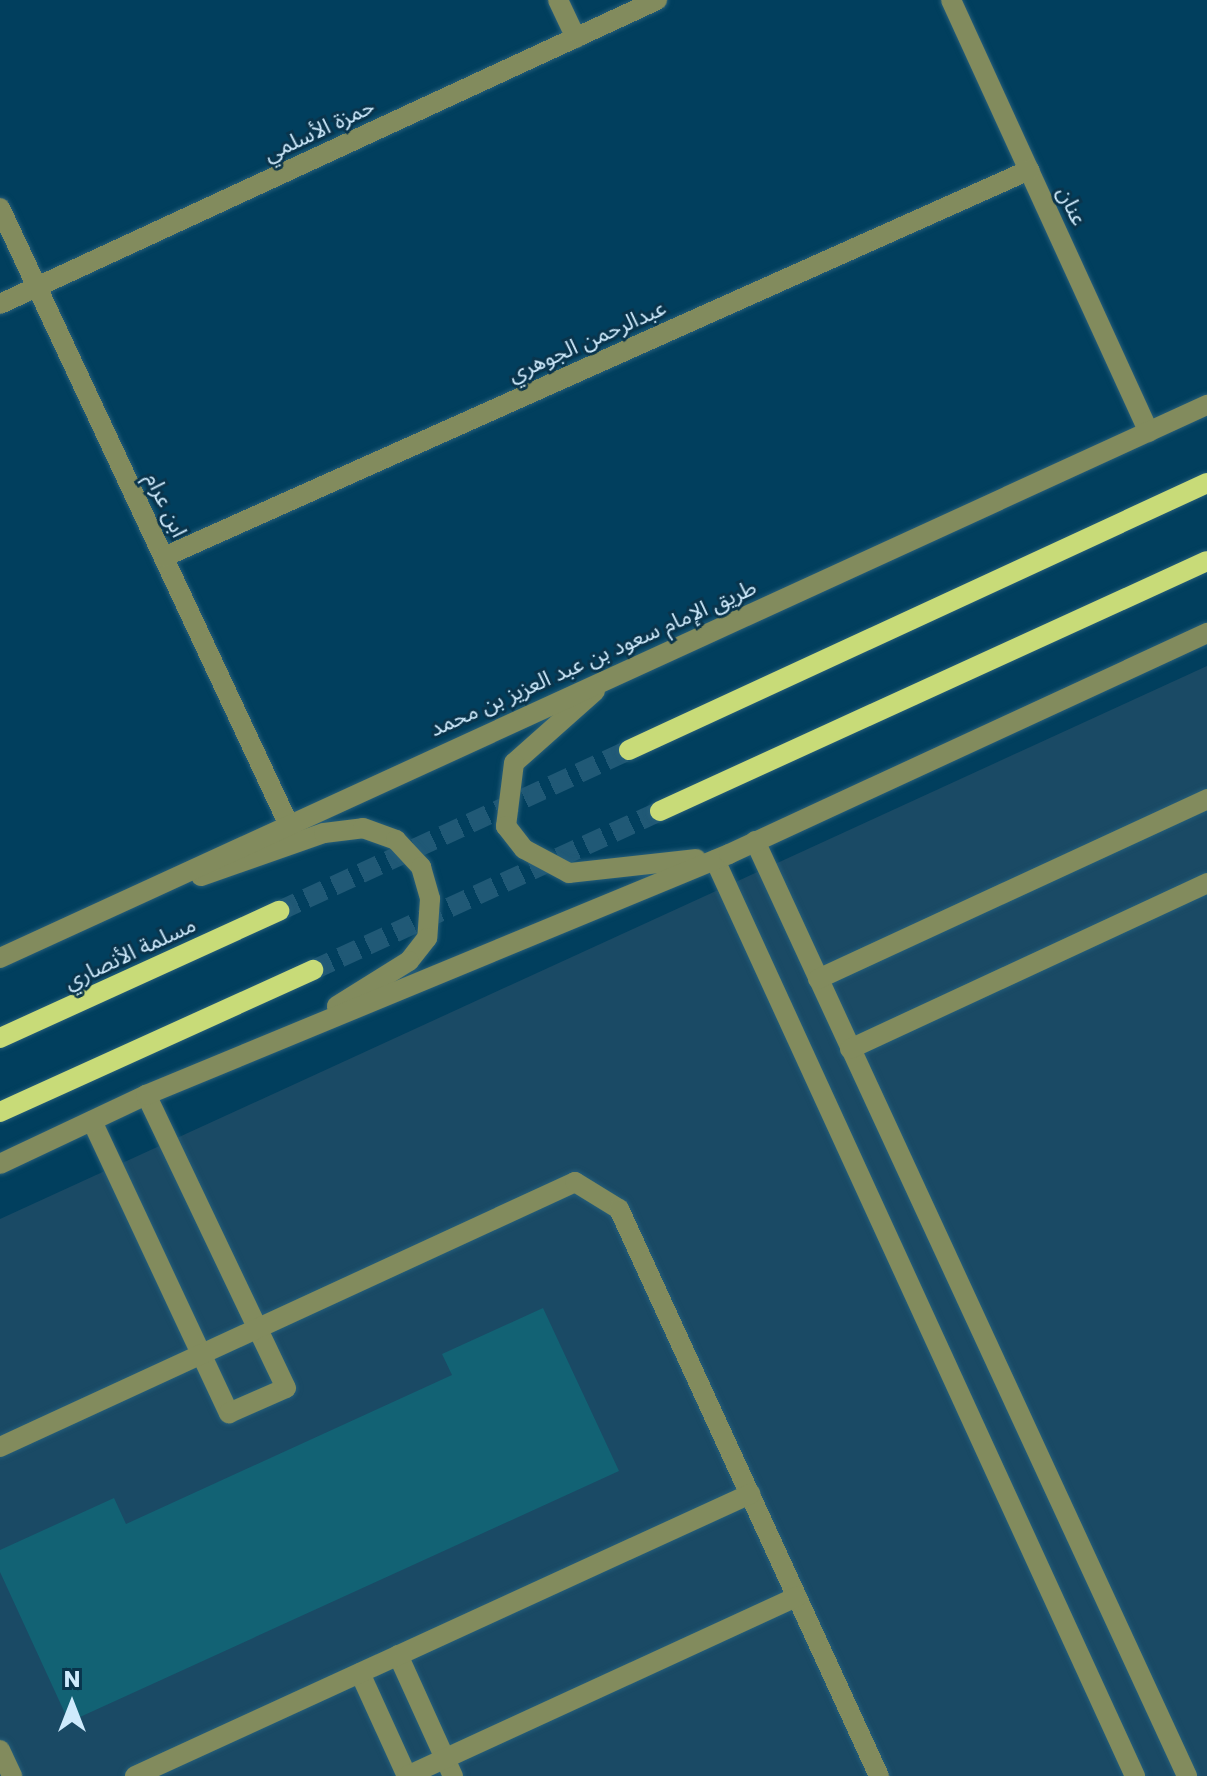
<!DOCTYPE html>
<meta charset="utf-8">
<style>
body{margin:0}
#map{position:relative;width:1207px;height:1776px;overflow:hidden;background:#013f5e;font-family:Poppins,"Noto Sans Arabic",sans-serif}
div>[style]{position:absolute}
[style*='--x']{left:calc(var(--x)*1px);top:calc(var(--y)*1px);width:calc(var(--w)*1px);rotate:calc(var(--a)*1deg)}
.built>*{inset:0;background:#1a4a65}
.building>*{inset:0;background:#126274}
.major-tunnel>*{height:20px;margin-top:-10px;transform-origin:0;background:repeating-linear-gradient(90deg,#205976 0 20px,transparent 0 30px)}
.roads{filter:drop-shadow(0 0 2px #265e7a) drop-shadow(0 0 2px #265e7a)}
.minor>*{height:20px;margin:-10px;padding:0 10px;transform-origin:10px;border-radius:10px;background:#828b5d}
.major>*{height:20px;margin:-10px;padding:0 10px;transform-origin:10px;border-radius:10px;background:#c8db78}
span{translate:-50% -50%;white-space:nowrap;text-align:center;line-height:1.15;-webkit-text-stroke:6px #09344c;paint-order:stroke}
.street-label{font-size:22px;color:#ceeafc}
.north{position:absolute;left:32px;top:1664px;width:80px;height:80px;-webkit-text-stroke:6px #09344c;paint-order:stroke;rotate:0deg;font-size:22px;font-weight:700;line-height:32px;text-align:center;color:#ceeafc}
.north::after{content:'';display:block;margin:auto;width:28px;height:36px;background:#ceeafc;clip-path:polygon(50% 0,100% 100%,50% 72%,0 100%)}
</style>
<div id="map">
<div class="built">
<i style="clip-path:polygon(1207px 666px,1207px 1776px,0 1776px,0 1219px)"></i>
</div>
<div class="building">
<i style="clip-path:polygon(543px 1308px,619px 1471px,69px 1722px,0 1572px,0 1550px,114px 1498px,126px 1524px,452px 1375px,442px 1354px)"></i>
</div>
<div class="major-tunnel">
<i style="--x:279;--y:911;--w:385;--a:-24.7"></i>
<i style="--x:313;--y:970;--w:382;--a:-24.6"></i>
</div>
<div class="roads">
<div class="minor">
<i style="--x:558;--y:0;--w:42;--a:64.7"></i>
<i style="--x:951;--y:0;--w:475;--a:65.4"></i>
<i style="--x:0;--y:208;--w:679;--a:64.91"></i>
<i style="--x:0;--y:304;--w:724;--a:-24.83"></i>
<i style="--x:164;--y:557;--w:948;--a:-24.1"></i>
<i style="--x:595;--y:691;--w:108;--a:138.4"></i>
<i style="--x:514;--y:763;--w:64;--a:97.2"></i>
<i style="--x:506;--y:826;--w:29;--a:52"></i>
<i style="--x:524;--y:849;--w:51;--a:28.1"></i>
<i style="--x:569;--y:873;--w:128;--a:-6.3"></i>
<i style="--x:755;--y:841;--w:1030;--a:65.2"></i>
<i style="--x:715;--y:860;--w:1008;--a:65.37"></i>
<i style="--x:201;--y:876;--w:130;--a:-19.3"></i>
<i style="--x:324;--y:833;--w:39;--a:-7"></i>
<i style="--x:363;--y:828;--w:35;--a:20"></i>
<i style="--x:396;--y:840;--w:37;--a:47"></i>
<i style="--x:421;--y:867;--w:33;--a:74"></i>
<i style="--x:430;--y:899;--w:39;--a:94"></i>
<i style="--x:427;--y:938;--w:29;--a:128"></i>
<i style="--x:409;--y:961;--w:85;--a:148"></i>
<i style="--x:0;--y:958;--w:1328;--a:-24.62"></i>
<i style="--x:818;--y:979;--w:429;--a:-24.8"></i>
<i style="--x:850;--y:1049;--w:394;--a:-24.9"></i>
<i style="--x:92;--y:1121;--w:323;--a:64.9"></i>
<i style="--x:229;--y:1413;--w:62;--a:-23.7"></i>
<i style="--x:286;--y:1388;--w:325;--a:-115.5"></i>
<i style="--x:0;--y:1164;--w:161;--a:-25.3"></i>
<i style="--x:146;--y:1095;--w:631;--a:-22.46"></i>
<i style="--x:729;--y:854;--w:527;--a:-24.81"></i>
<i style="--x:0;--y:1447;--w:633;--a:-24.74"></i>
<i style="--x:575;--y:1182;--w:52;--a:31.5"></i>
<i style="--x:619;--y:1209;--w:624;--a:65.37"></i>
<i style="--x:398;--y:1655;--w:133;--a:65.6"></i>
<i style="--x:360;--y:1673;--w:113;--a:65.5"></i>
<i style="--x:407;--y:1776;--w:429;--a:-24.7"></i>
<i style="--x:0;--y:1750;--w:29;--a:65"></i>
<i style="--x:135;--y:1776;--w:677;--a:-24.63"></i>
</div>
<div class="major">
<i style="--x:629;--y:750;--w:637;--a:-24.79"></i>
<i style="--x:660;--y:811;--w:601;--a:-24.56"></i>
<i style="--x:0;--y:1038;--w:307;--a:-24.5"></i>
<i style="--x:0;--y:1112;--w:344;--a:-24.4"></i>
</div>
</div>
<div class="street-label">
<span style="left:319px;top:130px;rotate:-25deg">حمزة الأسلمي</span>
<span style="left:1072px;top:206px;rotate:65deg">عنان</span>
<span style="left:587px;top:341px;rotate:-24deg">عبدالرحمن الجوهري</span>
<span style="left:166px;top:505px;rotate:65deg">ابن عرام</span>
<span style="left:593px;top:658px;rotate:-24deg">طريق الإمام سعود بن عبد العزيز بن محمد</span>
<span style="left:130px;top:953px;rotate:-25deg">مسلمة الأنصاري</span>
</div>
<div class="north">N</div>
</div>
